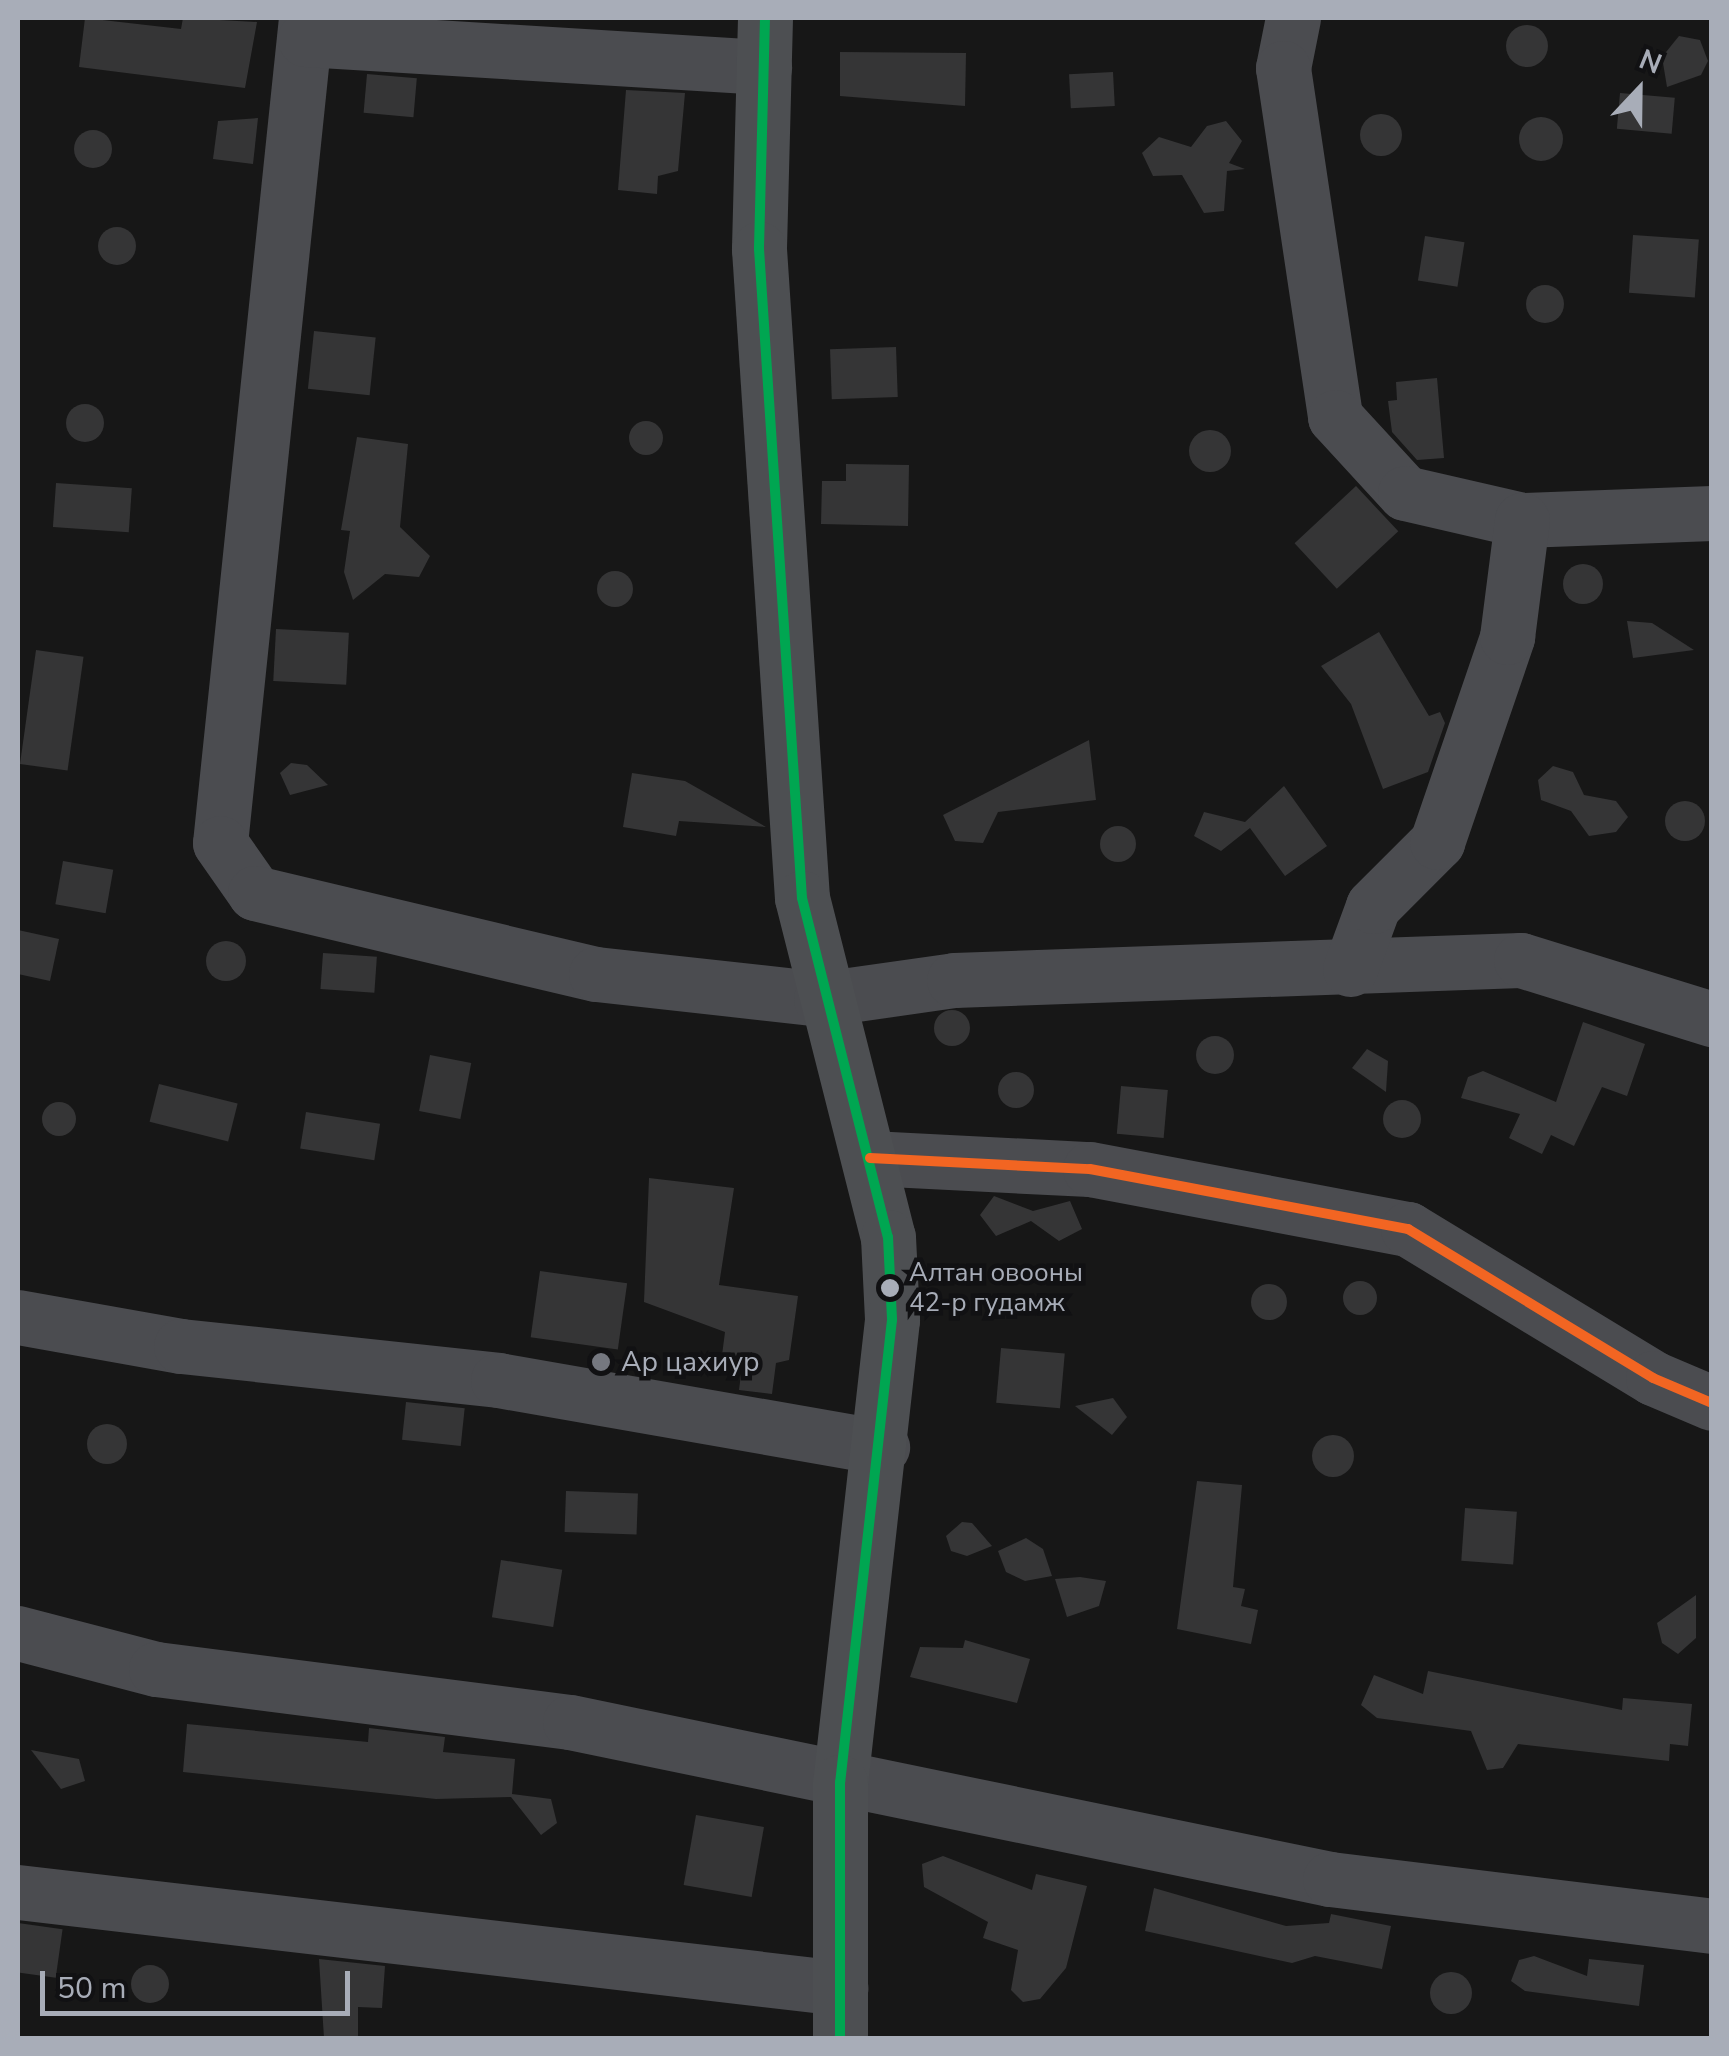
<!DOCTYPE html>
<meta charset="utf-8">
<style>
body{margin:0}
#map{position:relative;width:1729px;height:2056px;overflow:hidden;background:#171717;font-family:"Nunito Sans",sans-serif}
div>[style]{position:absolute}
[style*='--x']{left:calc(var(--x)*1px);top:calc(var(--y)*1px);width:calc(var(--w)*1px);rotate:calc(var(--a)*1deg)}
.building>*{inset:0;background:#353536;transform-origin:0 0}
.round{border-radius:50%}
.minor>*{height:55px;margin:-27.5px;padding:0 27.5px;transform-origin:27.5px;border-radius:27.5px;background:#4b4c50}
.major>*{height:55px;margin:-27.5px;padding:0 27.5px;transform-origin:27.5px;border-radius:27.5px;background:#4d4f52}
.bus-1>*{height:10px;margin:-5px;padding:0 5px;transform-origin:5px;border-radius:5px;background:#00a651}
.bus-2>*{height:10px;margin:-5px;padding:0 5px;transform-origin:5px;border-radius:5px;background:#f26522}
.dots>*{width:28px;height:28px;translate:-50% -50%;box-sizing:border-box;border:5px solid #111113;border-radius:50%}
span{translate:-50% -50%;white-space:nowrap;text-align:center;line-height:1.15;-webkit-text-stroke:9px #111113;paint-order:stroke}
.bus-label{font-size:26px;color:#a8adb8}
.left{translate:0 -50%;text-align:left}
.poi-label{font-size:28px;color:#a8adb8}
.frame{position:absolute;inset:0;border:20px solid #a8adb8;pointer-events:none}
.north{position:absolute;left:1589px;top:40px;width:100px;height:100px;-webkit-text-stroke:8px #111113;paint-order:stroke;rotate:22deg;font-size:28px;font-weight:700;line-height:40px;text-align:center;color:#a8adb8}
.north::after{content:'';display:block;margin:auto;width:35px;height:45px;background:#a8adb8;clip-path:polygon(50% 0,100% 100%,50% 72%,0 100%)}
.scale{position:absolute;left:40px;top:1971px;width:310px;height:45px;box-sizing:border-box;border:5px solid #a8adb8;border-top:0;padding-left:12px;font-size:30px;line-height:35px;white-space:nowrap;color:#a8adb8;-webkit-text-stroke:8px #111113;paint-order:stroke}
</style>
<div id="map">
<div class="building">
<i style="clip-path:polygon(85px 18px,181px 29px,183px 18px,257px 22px,245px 88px,79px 67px)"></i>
<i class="round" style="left:1506px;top:25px;width:42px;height:42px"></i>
<i style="clip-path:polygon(1679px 36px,1700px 40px,1708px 61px,1701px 75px,1667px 87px,1662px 57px)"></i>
<i style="clip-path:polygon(840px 52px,966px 53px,965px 106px,840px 96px)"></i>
<i style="left:1113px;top:72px;width:34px;height:44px;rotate:87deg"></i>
<i style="left:367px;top:74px;width:50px;height:39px;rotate:5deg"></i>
<i style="clip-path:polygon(626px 90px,685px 93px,678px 171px,658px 176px,657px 194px,618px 190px)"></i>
<i style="left:1620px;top:93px;width:55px;height:36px;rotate:5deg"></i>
<i class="round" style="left:1360px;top:114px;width:42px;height:42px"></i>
<i class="round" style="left:1519px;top:117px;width:44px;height:44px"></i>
<i style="clip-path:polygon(258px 118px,253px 164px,213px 159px,218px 121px)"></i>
<i style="clip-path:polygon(1226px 121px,1242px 141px,1229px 163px,1245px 169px,1227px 171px,1224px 211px,1204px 213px,1182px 175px,1153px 176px,1142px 153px,1159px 137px,1191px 147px,1207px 126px)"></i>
<i class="round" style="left:74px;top:130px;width:38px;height:38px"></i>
<i class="round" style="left:98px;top:227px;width:38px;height:38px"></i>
<i style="left:1633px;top:235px;width:66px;height:58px;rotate:4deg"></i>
<i style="left:1425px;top:236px;width:40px;height:45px;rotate:9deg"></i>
<i class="round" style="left:1526px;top:285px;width:38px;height:38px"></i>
<i style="left:314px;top:331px;width:62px;height:58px;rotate:6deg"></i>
<i style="left:896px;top:347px;width:50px;height:66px;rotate:88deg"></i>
<i style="clip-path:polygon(1437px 378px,1444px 458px,1417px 460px,1392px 432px,1388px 401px,1397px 400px,1396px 382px)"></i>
<i class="round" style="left:66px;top:404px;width:38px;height:38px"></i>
<i class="round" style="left:629px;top:421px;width:34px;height:34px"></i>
<i class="round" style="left:1189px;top:430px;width:42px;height:42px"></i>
<i style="clip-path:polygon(357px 437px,408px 444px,400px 527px,430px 556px,419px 577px,385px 574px,353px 600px,344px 572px,350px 531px,341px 530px)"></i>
<i style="clip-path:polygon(846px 464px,909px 465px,908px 526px,821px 524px,822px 481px,846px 481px)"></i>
<i style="left:56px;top:483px;width:76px;height:44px;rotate:4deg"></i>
<i style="left:1356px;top:486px;width:62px;height:84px;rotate:47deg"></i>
<i class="round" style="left:1563px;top:564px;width:40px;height:40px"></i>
<i class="round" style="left:597px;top:571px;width:36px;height:36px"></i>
<i style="clip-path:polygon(1627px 621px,1652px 623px,1694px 650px,1633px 658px)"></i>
<i style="left:276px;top:629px;width:73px;height:52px;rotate:3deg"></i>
<i style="clip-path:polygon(1379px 632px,1429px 716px,1440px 712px,1445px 723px,1428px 772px,1383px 789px,1351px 704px,1321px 666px)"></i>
<i style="left:36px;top:650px;width:48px;height:115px;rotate:8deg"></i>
<i style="clip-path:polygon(1089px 740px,1096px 800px,998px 812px,983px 843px,955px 841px,943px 815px)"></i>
<i style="clip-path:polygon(291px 763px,307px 765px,328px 785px,290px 795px,280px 773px)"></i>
<i style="clip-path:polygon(1553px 766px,1573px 772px,1584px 795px,1616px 801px,1628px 817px,1616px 832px,1589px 836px,1571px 811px,1541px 800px,1538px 780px)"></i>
<i style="clip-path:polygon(632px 773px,685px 781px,766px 827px,679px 821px,676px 836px,623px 827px)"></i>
<i style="clip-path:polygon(1284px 786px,1327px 846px,1285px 876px,1250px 828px,1221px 851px,1194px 836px,1204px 812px,1245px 822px)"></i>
<i class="round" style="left:1665px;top:801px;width:40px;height:40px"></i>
<i class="round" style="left:1100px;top:826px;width:36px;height:36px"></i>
<i style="left:63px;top:861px;width:51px;height:44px;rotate:10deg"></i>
<i style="clip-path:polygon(18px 930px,59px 939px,50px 981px,18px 974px)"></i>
<i class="round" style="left:206px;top:941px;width:40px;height:40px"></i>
<i style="left:323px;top:953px;width:54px;height:36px;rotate:4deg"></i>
<i class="round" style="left:934px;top:1010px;width:36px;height:36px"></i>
<i style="clip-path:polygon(1583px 1022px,1645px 1044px,1627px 1096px,1602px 1087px,1574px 1146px,1551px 1135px,1542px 1154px,1509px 1138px,1520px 1114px,1461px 1098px,1468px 1077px,1483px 1071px,1556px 1102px)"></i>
<i class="round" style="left:1196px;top:1036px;width:38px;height:38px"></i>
<i style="clip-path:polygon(1367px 1049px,1388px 1061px,1386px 1092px,1352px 1068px)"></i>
<i style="left:430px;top:1055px;width:42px;height:57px;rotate:11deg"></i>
<i class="round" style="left:998px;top:1072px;width:36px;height:36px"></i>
<i style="left:159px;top:1084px;width:81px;height:39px;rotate:14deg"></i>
<i style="left:1121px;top:1086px;width:47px;height:48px;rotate:5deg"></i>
<i class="round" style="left:1383px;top:1100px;width:38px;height:38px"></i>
<i class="round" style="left:42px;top:1102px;width:34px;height:34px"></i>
<i style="left:306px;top:1112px;width:75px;height:37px;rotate:9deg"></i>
<i style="clip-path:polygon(649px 1178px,734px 1188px,719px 1285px,798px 1296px,789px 1360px,776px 1363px,772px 1394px,739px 1390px,742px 1366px,721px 1363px,725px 1332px,644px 1302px)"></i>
<i style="clip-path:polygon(994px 1196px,1033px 1211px,1070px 1201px,1082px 1229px,1059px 1241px,1031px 1221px,996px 1236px,980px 1215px)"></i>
<i style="left:540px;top:1271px;width:88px;height:67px;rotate:8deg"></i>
<i class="round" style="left:1343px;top:1281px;width:34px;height:34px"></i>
<i class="round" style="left:1251px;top:1284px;width:36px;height:36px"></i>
<i style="left:1001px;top:1348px;width:64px;height:55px;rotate:5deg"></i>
<i style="clip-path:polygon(1113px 1398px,1127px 1417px,1112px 1435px,1075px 1406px)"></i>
<i style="left:406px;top:1402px;width:59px;height:38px;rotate:6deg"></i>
<i class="round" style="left:87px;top:1424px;width:40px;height:40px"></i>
<i class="round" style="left:1312px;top:1435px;width:42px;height:42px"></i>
<i style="clip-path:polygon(1197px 1481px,1242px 1485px,1233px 1587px,1245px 1589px,1241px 1606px,1258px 1610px,1251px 1644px,1177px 1629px)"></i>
<i style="left:566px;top:1491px;width:72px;height:41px;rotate:2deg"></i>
<i style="left:1465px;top:1508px;width:52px;height:53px;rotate:4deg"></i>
<i style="clip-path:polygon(962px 1522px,972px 1523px,992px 1546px,967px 1556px,951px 1551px,946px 1536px)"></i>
<i style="clip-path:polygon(1026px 1538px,1043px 1549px,1052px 1576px,1025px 1581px,1006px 1572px,998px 1551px)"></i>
<i style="left:501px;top:1560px;width:62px;height:58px;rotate:9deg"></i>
<i style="clip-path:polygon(1080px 1577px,1106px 1581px,1099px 1606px,1067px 1617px,1055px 1579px)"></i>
<i style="clip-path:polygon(1696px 1595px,1696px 1638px,1678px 1654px,1662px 1643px,1657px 1623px)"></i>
<i style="clip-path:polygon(965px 1640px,1030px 1659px,1017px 1703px,910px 1677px,920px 1647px,963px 1648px)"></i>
<i style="clip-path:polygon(1428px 1671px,1622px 1710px,1623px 1698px,1692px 1704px,1688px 1746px,1670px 1744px,1669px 1761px,1518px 1744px,1503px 1768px,1487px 1770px,1471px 1731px,1377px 1718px,1361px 1705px,1374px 1675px,1423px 1694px)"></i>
<i style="clip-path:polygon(187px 1724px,368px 1742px,369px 1728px,445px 1737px,443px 1752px,515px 1759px,512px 1794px,551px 1799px,557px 1823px,541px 1835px,511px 1797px,436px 1799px,183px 1772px)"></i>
<i style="clip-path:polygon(31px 1750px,79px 1759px,85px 1781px,61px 1789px)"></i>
<i style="left:696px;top:1815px;width:69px;height:71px;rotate:10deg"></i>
<i style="clip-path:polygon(943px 1856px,1032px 1890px,1036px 1874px,1087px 1886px,1066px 1968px,1040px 1999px,1023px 2002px,1011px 1990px,1018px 1950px,983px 1938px,988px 1922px,924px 1887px,922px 1864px)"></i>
<i style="clip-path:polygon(1154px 1888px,1286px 1926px,1329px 1923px,1331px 1914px,1391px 1926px,1382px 1969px,1315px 1956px,1292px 1963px,1145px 1931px)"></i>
<i style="left:18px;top:1923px;width:45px;height:49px;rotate:8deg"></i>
<i style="clip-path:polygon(1534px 1956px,1587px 1976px,1589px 1959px,1644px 1965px,1639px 2006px,1525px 1991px,1511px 1981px,1519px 1960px)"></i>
<i style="clip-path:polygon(319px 1959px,385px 1966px,382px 2008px,358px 2007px,358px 2038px,324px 2038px)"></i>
<i class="round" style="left:131px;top:1965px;width:38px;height:38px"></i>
<i class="round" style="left:1430px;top:1972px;width:42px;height:42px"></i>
</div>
<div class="minor">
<i style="--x:306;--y:18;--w:829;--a:95.95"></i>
<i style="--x:220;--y:843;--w:61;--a:55"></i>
<i style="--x:255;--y:893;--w:350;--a:13.4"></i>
<i style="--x:596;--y:974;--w:226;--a:6.3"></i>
<i style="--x:821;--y:999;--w:134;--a:-8.1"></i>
<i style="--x:954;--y:980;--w:567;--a:-2.02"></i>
<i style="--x:1521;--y:960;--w:200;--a:17.2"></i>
<i style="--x:1293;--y:18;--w:51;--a:101.3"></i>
<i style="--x:1283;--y:68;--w:353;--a:81.5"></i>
<i style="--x:1335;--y:417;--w:103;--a:47.4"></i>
<i style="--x:1405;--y:493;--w:120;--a:13"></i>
<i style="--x:1522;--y:520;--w:190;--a:-2.1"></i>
<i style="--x:305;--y:39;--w:460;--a:3.5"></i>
<i style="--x:1350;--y:969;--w:67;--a:-69.9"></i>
<i style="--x:1373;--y:906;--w:91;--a:-45"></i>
<i style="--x:1437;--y:842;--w:217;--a:-71.1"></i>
<i style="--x:1507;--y:637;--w:118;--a:-82.7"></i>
<i style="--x:870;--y:1158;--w:220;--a:2.9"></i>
<i style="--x:1090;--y:1169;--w:324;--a:10.7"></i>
<i style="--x:1408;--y:1229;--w:287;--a:31.3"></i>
<i style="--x:1653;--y:1378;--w:64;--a:23"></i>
<i style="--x:18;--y:1317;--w:166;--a:10.1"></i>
<i style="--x:181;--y:1346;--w:319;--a:6.1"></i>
<i style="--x:498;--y:1380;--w:390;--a:9.9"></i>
<i style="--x:18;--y:1633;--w:143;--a:14.6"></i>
<i style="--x:156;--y:1669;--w:417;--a:7.3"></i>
<i style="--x:570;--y:1722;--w:776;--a:11.67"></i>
<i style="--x:1330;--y:1879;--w:385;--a:7"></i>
<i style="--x:18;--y:1892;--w:828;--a:6.66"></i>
</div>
<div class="major">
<i style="--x:765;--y:18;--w:231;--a:91.5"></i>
<i style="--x:759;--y:249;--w:650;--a:86.21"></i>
<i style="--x:802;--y:898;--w:350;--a:75.8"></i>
<i style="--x:888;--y:1237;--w:83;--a:87.2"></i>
<i style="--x:892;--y:1320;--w:465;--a:96.4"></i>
<i style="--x:840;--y:1782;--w:256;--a:90"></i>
</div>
<div class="bus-1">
<i style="--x:765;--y:18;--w:231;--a:91.5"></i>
<i style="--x:759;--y:249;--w:650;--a:86.21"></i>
<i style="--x:802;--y:898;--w:350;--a:75.8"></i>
<i style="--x:888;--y:1237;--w:83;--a:87.2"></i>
<i style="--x:892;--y:1320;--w:465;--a:96.4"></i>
<i style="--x:840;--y:1782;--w:256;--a:90"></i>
</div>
<div class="bus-2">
<i style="--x:870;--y:1158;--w:220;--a:2.9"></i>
<i style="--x:1090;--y:1169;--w:324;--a:10.7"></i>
<i style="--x:1408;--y:1229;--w:287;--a:31.3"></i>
<i style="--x:1653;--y:1378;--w:64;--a:23"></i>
</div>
<div class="dots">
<i style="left:890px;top:1288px;background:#a8adb8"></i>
<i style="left:601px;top:1362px;background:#757880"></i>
</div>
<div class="bus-label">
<span class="left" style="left:909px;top:1288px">Алтан овооны<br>42-р гудамж</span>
</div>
<div class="poi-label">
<span class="left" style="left:621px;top:1362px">Ар цахиур</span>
</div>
<div class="frame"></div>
<div class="north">N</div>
<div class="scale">50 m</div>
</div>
